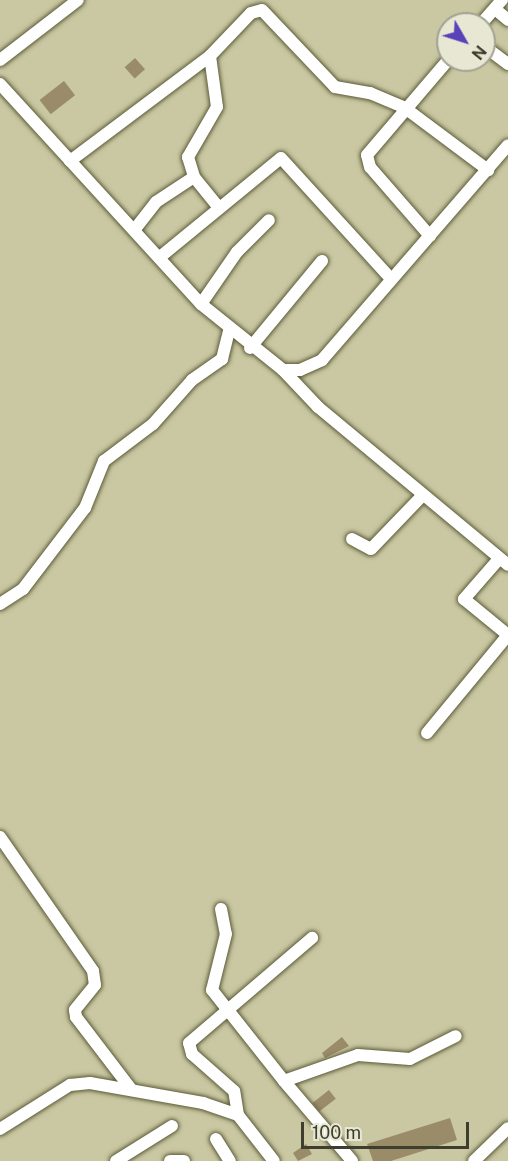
<!DOCTYPE html>
<style>
body{margin:0}
#map{position:relative;width:508px;height:1161px;overflow:hidden;background:#c9c8a2;font-family:"Public Sans",sans-serif}
div>[style]{position:absolute}
[style*='--x']{left:calc(var(--x)*1px);top:calc(var(--y)*1px);width:calc(var(--w)*1px);rotate:calc(var(--a)*1deg)}
.building>*{inset:0;background:#9a8b69;transform-origin:0 0}
.roads{filter:drop-shadow(0 0 2px #5c5b39) drop-shadow(0 0 2px #5c5b39)}
.minor>*{height:12px;margin:-6px;padding:0 6px;transform-origin:6px;border-radius:6px;background:#fff}
span{translate:-50% -50%;white-space:nowrap;text-align:center;line-height:1.15;-webkit-text-stroke:6px #e7e7d4;paint-order:stroke}
.north{position:absolute;left:436px;top:12px;width:60px;height:60px;box-sizing:border-box;background:#e7e7d4;border:2px solid #a3a392;border-radius:50%;rotate:129deg;font-size:16px;font-weight:700;line-height:24px;text-align:center;color:#3e3e2f}
.north::after{content:'';display:block;margin:auto;width:21px;height:27px;background:#5a41b9;clip-path:polygon(50% 0,100% 100%,50% 72%,0 100%)}
.scale{position:absolute;left:301px;top:1122px;width:168px;height:27px;box-sizing:border-box;border:3px solid #3e3e2f;border-top:0;padding-left:8px;font-size:18px;line-height:21px;white-space:nowrap;color:#3e3e2f;-webkit-text-stroke:4px #e7e7d4;paint-order:stroke}
</style>
<div id="map">
<div class="building">
<i style="left:135px;top:58px;width:15px;height:14px;rotate:48deg"></i>
<i style="left:64px;top:81px;width:18px;height:31px;rotate:52deg"></i>
<i style="clip-path:polygon(342px 1037px,349px 1046px,325px 1058px,322px 1053px)"></i>
<i style="left:329px;top:1090px;width:11px;height:21px;rotate:52deg"></i>
<i style="clip-path:polygon(450px 1118px,457px 1140px,391px 1161px,373px 1161px,367px 1144px)"></i>
<i style="clip-path:polygon(306px 1144px,312px 1154px,298px 1161px,293px 1153px)"></i>
</div>
<div class="roads">
<div class="minor">
<i style="--x:495;--y:9;--w:17;--a:40"></i>
<i style="--x:481;--y:24;--w:32;--a:-49"></i>
<i style="--x:484;--y:46;--w:30;--a:37"></i>
<i style="--x:210;--y:56;--w:51;--a:82.2"></i>
<i style="--x:217;--y:107;--w:58;--a:120.1"></i>
<i style="--x:188;--y:157;--w:21;--a:73"></i>
<i style="--x:194;--y:177;--w:40;--a:51"></i>
<i style="--x:0;--y:60;--w:98;--a:-37.6"></i>
<i style="--x:0;--y:84;--w:298;--a:47.6"></i>
<i style="--x:201;--y:304;--w:105;--a:38.8"></i>
<i style="--x:283;--y:370;--w:17;--a:0"></i>
<i style="--x:300;--y:370;--w:24;--a:-24"></i>
<i style="--x:322;--y:360;--w:284;--a:-49.1"></i>
<i style="--x:70;--y:161;--w:175;--a:-36.9"></i>
<i style="--x:210;--y:56;--w:59;--a:-46.4"></i>
<i style="--x:251;--y:13;--w:11;--a:-15"></i>
<i style="--x:262;--y:10;--w:106;--a:46.5"></i>
<i style="--x:335;--y:87;--w:36;--a:10"></i>
<i style="--x:370;--y:93;--w:38;--a:23"></i>
<i style="--x:405;--y:108;--w:104;--a:36.8"></i>
<i style="--x:135;--y:229;--w:34;--a:-52"></i>
<i style="--x:156;--y:202;--w:45;--a:-33.3"></i>
<i style="--x:430;--y:236;--w:91;--a:-131"></i>
<i style="--x:370;--y:167;--w:12;--a:-104"></i>
<i style="--x:367;--y:155;--w:125;--a:-49.5"></i>
<i style="--x:160;--y:257;--w:156;--a:-39.3"></i>
<i style="--x:281;--y:158;--w:164;--a:47.7"></i>
<i style="--x:201;--y:304;--w:63;--a:-55.3"></i>
<i style="--x:237;--y:252;--w:45;--a:-45"></i>
<i style="--x:250;--y:348;--w:113;--a:-50.4"></i>
<i style="--x:283;--y:370;--w:51;--a:46.6"></i>
<i style="--x:318;--y:407;--w:247;--a:39.7"></i>
<i style="--x:352;--y:539;--w:21;--a:28"></i>
<i style="--x:371;--y:549;--w:74;--a:-46.1"></i>
<i style="--x:498;--y:560;--w:52;--a:131.1"></i>
<i style="--x:464;--y:599;--w:57;--a:39.3"></i>
<i style="--x:0;--y:604;--w:27;--a:-33"></i>
<i style="--x:23;--y:589;--w:102;--a:-52.6"></i>
<i style="--x:85;--y:508;--w:51;--a:-68"></i>
<i style="--x:104;--y:461;--w:61;--a:-37.1"></i>
<i style="--x:153;--y:424;--w:59;--a:-48.4"></i>
<i style="--x:192;--y:380;--w:37;--a:-35"></i>
<i style="--x:222;--y:359;--w:30;--a:-76"></i>
<i style="--x:427;--y:733;--w:127;--a:-50.4"></i>
<i style="--x:0;--y:837;--w:163;--a:55.2"></i>
<i style="--x:93;--y:971;--w:14;--a:82"></i>
<i style="--x:95;--y:985;--w:32;--a:129"></i>
<i style="--x:75;--y:1010;--w:7;--a:82"></i>
<i style="--x:76;--y:1017;--w:91;--a:52.6"></i>
<i style="--x:221;--y:909;--w:25;--a:79"></i>
<i style="--x:226;--y:934;--w:58;--a:104"></i>
<i style="--x:212;--y:990;--w:116;--a:51.6"></i>
<i style="--x:284;--y:1081;--w:78;--a:-19.4"></i>
<i style="--x:358;--y:1055;--w:52;--a:4.4"></i>
<i style="--x:410;--y:1059;--w:51;--a:-26.6"></i>
<i style="--x:284;--y:1081;--w:105;--a:49.6"></i>
<i style="--x:238;--y:1115;--w:24;--a:-99"></i>
<i style="--x:234;--y:1091;--w:56;--a:-138.6"></i>
<i style="--x:192;--y:1054;--w:11;--a:-105"></i>
<i style="--x:189;--y:1043;--w:162;--a:-40.5"></i>
<i style="--x:0;--y:1129;--w:83;--a:-32.2"></i>
<i style="--x:70;--y:1085;--w:20;--a:-6"></i>
<i style="--x:90;--y:1083;--w:115;--a:10"></i>
<i style="--x:203;--y:1103;--w:37;--a:19"></i>
<i style="--x:238;--y:1115;--w:58;--a:52"></i>
<i style="--x:216;--y:1139;--w:26;--a:58"></i>
<i style="--x:116;--y:1161;--w:66;--a:-32"></i>
<i style="--x:170;--y:1161;--w:14;--a:0"></i>
<i style="--x:474;--y:1161;--w:47;--a:-44.1"></i>
</div>
</div>
<div class="north">N</div>
<div class="scale">100 m</div>
</div>
